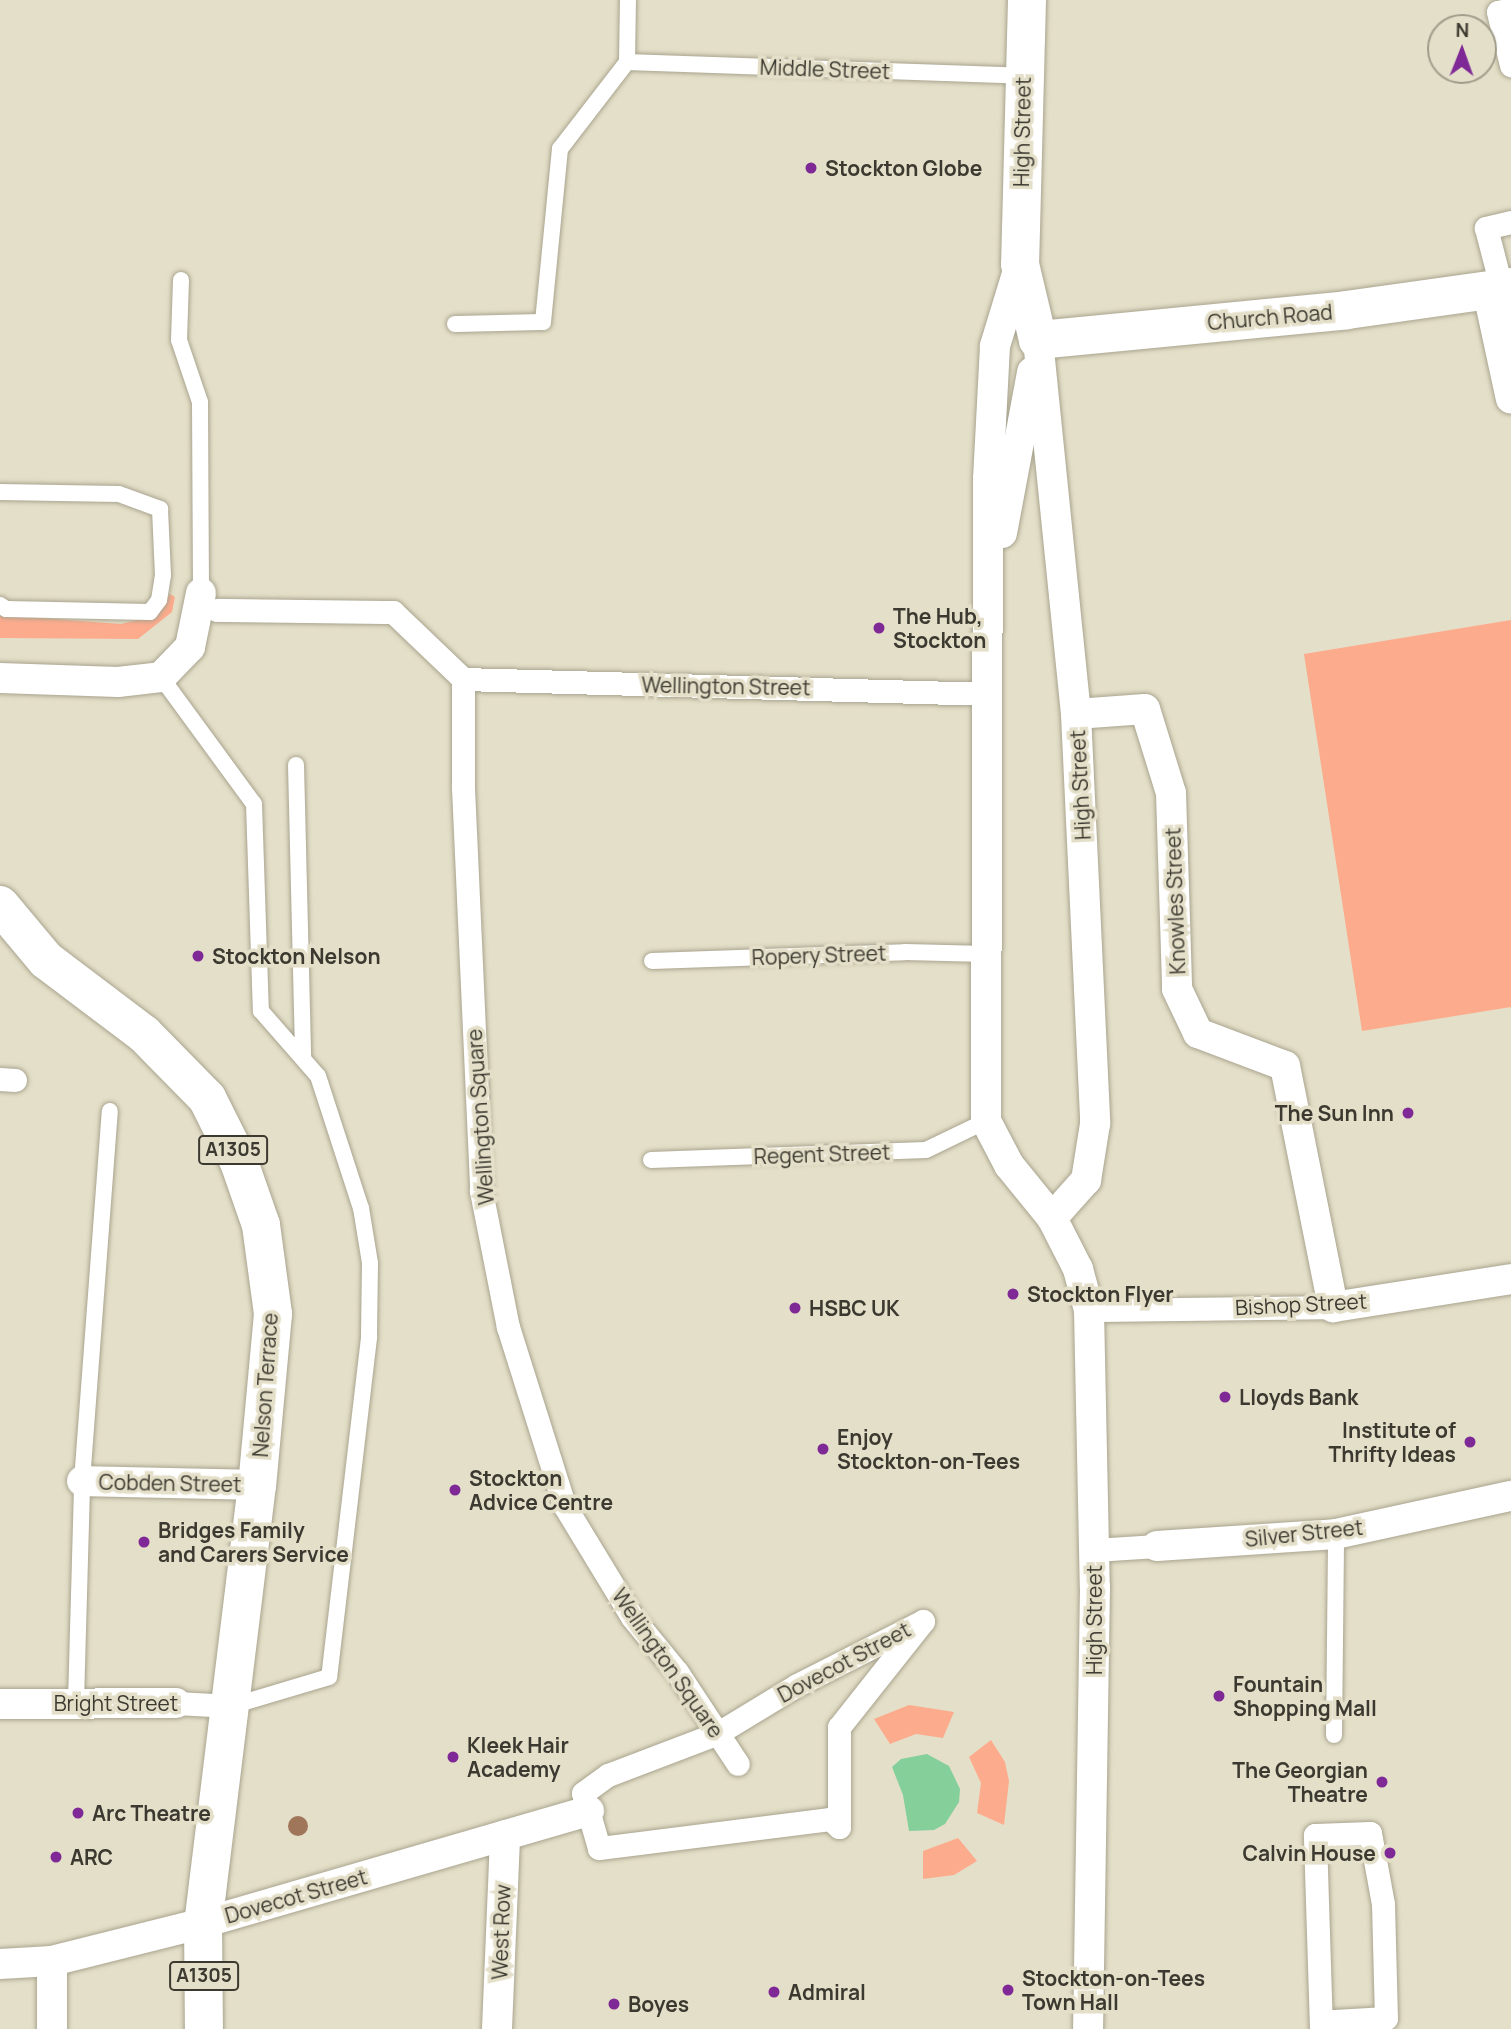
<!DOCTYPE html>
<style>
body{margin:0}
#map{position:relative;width:1511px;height:2029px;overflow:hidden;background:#e4dfc8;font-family:Manrope,sans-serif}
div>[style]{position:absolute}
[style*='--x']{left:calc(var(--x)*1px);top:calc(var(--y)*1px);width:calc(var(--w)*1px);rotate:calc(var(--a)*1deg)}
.green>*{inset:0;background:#fdab8d}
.water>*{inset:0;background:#84cf9a}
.roads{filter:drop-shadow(0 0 2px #a9a48f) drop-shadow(0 0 2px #a9a48f)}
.service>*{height:16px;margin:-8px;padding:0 8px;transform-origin:8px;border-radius:8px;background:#fff}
.pedestrian>*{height:23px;margin:-11.5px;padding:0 11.5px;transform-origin:11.5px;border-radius:11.5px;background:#fff}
.minor>*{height:30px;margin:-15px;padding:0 15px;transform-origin:15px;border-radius:15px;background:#fff}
.tertiary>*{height:38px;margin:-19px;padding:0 19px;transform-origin:19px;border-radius:19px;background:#fff}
.primary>*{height:38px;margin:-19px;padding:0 19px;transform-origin:19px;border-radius:19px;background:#fff}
.trees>*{width:20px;height:20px;margin:-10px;border-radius:50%;background:#9f765a}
.dots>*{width:19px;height:19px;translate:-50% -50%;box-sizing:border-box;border:4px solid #e4dfc8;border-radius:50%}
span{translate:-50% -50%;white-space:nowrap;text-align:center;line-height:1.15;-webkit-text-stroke:7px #e4dfc8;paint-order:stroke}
.shield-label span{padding:2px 5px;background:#e4dfc8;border:2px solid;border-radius:5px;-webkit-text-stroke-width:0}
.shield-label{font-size:19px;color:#3b3930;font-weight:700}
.street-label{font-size:21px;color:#3b3930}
.poi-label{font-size:21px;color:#3b3930;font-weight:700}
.left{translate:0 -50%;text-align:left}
.right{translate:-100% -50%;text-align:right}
.north{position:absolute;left:1427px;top:14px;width:70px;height:70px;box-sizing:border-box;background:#e4dfc8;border:2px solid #a09d8b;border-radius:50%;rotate:1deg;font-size:19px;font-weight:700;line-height:28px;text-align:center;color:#3b3930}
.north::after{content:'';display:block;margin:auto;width:24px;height:32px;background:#7f2997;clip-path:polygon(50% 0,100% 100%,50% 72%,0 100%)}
</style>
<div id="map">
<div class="green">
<i style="clip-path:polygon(170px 594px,175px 597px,172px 612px,138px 639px,0 638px,0 615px,121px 624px,157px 615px)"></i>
<i style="clip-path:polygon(1511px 620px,1511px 1007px,1362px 1031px,1304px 654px)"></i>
<i style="clip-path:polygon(909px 1705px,954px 1712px,943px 1738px,916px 1734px,890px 1744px,874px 1719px)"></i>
<i style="clip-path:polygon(991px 1740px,1005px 1762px,1009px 1781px,1004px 1825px,977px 1813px,981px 1783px,969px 1757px)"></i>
<i style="clip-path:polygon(958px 1838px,977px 1861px,954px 1875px,923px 1879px,923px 1851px)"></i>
</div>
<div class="water">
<i style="clip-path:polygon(927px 1754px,949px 1766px,960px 1789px,959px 1802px,945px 1824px,934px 1830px,909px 1831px,903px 1795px,892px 1767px,901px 1759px)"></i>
</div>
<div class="roads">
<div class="service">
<i style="--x:627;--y:62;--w:396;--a:2"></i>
<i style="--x:181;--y:280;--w:60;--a:91.9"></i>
<i style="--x:179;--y:340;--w:65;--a:71.3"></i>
<i style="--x:200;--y:402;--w:191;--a:89.7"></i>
<i style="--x:455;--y:324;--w:88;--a:-1.3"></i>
<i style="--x:543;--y:322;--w:174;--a:-84.4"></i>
<i style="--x:560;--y:149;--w:110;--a:-52.4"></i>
<i style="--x:627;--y:62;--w:62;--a:-89.1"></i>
<i style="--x:0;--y:492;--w:119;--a:1"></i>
<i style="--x:119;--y:494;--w:44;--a:20.1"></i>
<i style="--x:160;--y:509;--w:66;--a:87.4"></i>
<i style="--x:163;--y:575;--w:25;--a:99"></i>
<i style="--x:159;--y:600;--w:15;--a:127"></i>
<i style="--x:150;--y:612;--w:144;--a:-178.8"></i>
<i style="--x:6;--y:609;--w:7;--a:-146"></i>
<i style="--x:161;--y:677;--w:157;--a:53.8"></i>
<i style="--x:254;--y:804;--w:207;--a:88.1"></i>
<i style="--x:261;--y:1011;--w:86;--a:48.8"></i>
<i style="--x:318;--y:1076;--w:139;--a:72"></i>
<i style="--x:361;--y:1208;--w:56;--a:80.7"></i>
<i style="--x:370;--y:1263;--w:75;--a:90.8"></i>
<i style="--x:369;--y:1338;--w:341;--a:96.7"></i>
<i style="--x:329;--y:1677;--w:101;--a:163.4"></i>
<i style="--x:296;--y:765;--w:291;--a:88.6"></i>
<i style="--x:652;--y:961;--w:253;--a:-2"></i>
<i style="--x:905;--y:952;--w:81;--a:1.4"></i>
<i style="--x:651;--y:1160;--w:275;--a:-2.1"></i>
<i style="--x:926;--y:1150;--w:67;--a:-25.8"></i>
<i style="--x:76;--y:1702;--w:221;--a:-88.4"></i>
<i style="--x:82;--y:1481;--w:371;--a:-85.7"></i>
<i style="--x:1334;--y:1735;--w:201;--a:-89.4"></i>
</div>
<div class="pedestrian">
<i style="--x:1511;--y:9;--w:13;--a:167"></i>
<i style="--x:1498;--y:12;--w:55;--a:76.2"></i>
<i style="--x:1511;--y:222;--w:26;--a:167"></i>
<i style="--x:1486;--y:228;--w:100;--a:75.5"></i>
<i style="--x:217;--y:610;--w:176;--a:0.7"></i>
<i style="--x:393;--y:612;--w:97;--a:43.7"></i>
<i style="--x:463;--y:679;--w:109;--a:90"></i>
<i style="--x:463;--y:788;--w:403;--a:87.4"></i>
<i style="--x:481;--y:1191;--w:139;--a:78.8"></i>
<i style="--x:508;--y:1327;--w:187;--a:72.5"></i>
<i style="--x:564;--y:1505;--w:131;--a:58.7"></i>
<i style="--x:632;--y:1617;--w:71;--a:50.7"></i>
<i style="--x:677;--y:1672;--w:110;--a:56.5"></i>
<i style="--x:463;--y:679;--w:526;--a:1.63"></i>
<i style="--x:0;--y:1079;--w:15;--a:4"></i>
<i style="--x:1089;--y:1310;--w:244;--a:-0.7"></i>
<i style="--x:1094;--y:1550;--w:63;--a:-3.6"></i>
<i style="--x:923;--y:1621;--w:135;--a:128.4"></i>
<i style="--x:839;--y:1727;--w:100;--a:90"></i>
<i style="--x:839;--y:1827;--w:12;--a:-138"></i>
<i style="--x:830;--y:1819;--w:233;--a:172.8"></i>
<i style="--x:599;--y:1848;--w:57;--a:-106.2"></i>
<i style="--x:583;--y:1793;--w:31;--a:-36"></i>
<i style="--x:608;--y:1775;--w:118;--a:-20.9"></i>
<i style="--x:718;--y:1733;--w:92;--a:-31.3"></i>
<i style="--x:797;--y:1685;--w:141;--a:-26.9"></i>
<i style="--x:176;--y:1703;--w:55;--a:3.1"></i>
<i style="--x:1321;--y:2029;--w:194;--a:-91.8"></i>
<i style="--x:1315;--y:1835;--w:55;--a:-2.1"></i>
<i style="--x:1370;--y:1833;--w:72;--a:79.6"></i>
<i style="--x:1383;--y:1904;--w:114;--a:88.5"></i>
<i style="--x:1386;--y:2018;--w:52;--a:176.7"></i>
<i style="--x:1334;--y:2021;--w:8;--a:90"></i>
</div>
<div class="minor">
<i style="--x:1020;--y:264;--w:86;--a:107"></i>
<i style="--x:995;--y:346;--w:132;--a:93"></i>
<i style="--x:988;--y:478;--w:643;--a:90.18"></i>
<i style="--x:986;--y:1121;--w:50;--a:62.4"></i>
<i style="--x:1009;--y:1165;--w:68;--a:50.9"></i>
<i style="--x:1052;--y:1218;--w:57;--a:63"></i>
<i style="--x:1078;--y:1269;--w:42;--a:75"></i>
<i style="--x:1089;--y:1310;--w:277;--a:88.8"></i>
<i style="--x:1095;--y:1587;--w:442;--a:90.9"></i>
<i style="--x:1488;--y:293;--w:108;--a:77.8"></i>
<i style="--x:1038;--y:340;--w:376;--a:84.2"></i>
<i style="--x:1076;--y:714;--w:410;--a:87.3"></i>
<i style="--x:1095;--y:1124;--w:57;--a:99.1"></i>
<i style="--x:1086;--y:1180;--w:51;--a:131.8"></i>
<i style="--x:1002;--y:533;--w:164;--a:-79.4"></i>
<i style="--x:0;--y:678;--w:118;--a:1.9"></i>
<i style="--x:118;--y:682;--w:43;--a:-6.6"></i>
<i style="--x:161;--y:677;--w:42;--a:-46"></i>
<i style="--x:190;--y:647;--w:55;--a:-78.5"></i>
<i style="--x:1076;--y:714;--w:69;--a:-4.1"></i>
<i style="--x:1145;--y:709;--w:88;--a:72.8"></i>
<i style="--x:1171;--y:793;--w:196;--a:88.2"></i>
<i style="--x:1177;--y:989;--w:49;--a:64.5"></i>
<i style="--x:1198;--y:1033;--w:93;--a:20.8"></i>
<i style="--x:1285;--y:1066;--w:246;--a:78.7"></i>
<i style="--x:1333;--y:1307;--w:180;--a:-8.9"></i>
<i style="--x:82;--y:1481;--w:175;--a:1.3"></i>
<i style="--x:1157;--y:1546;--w:179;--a:-3.8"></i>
<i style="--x:1336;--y:1534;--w:179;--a:-12.3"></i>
<i style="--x:0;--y:1704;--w:176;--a:-0.3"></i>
<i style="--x:52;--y:1961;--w:68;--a:90"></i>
<i style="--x:0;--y:1964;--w:52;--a:-3.3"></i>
<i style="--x:52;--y:1961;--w:156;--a:-14.1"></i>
<i style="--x:203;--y:1923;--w:402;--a:-16.2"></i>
<i style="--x:497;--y:2029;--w:194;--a:-87.6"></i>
</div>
<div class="tertiary">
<i style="--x:1027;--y:0;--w:264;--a:91.5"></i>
<i style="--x:1020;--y:264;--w:78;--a:76.7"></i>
<i style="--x:1038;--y:340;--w:310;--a:-5.5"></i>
<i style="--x:1347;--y:310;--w:166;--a:-8"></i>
</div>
<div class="primary">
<i style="--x:0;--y:905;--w:72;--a:50.1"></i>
<i style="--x:46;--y:960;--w:123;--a:37.1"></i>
<i style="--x:144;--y:1034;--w:90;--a:45.5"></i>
<i style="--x:207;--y:1098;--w:72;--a:63.4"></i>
<i style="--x:239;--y:1162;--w:67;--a:70.8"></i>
<i style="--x:261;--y:1225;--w:90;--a:82.3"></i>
<i style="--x:273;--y:1314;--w:172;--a:95.3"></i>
<i style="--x:257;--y:1485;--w:441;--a:97"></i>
<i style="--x:203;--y:1923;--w:106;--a:89.5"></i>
</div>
</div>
<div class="trees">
<i style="left:298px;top:1826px"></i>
</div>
<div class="dots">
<i style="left:811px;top:168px;background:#7f2997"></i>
<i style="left:879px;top:628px;background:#7f2997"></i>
<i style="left:198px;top:956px;background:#7f2997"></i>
<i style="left:1408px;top:1113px;background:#7f2997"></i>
<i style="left:1013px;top:1294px;background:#7f2997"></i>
<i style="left:795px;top:1308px;background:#7f2997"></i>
<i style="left:1225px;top:1397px;background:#7f2997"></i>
<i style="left:1470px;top:1442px;background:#7f2997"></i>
<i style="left:823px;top:1449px;background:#7f2997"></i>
<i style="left:455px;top:1490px;background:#7f2997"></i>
<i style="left:144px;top:1542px;background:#7f2997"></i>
<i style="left:1219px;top:1696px;background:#7f2997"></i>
<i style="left:453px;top:1757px;background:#7f2997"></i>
<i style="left:1382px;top:1782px;background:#7f2997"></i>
<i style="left:78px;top:1813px;background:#7f2997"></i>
<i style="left:1390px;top:1853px;background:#7f2997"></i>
<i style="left:56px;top:1857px;background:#7f2997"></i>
<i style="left:1008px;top:1990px;background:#7f2997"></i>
<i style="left:774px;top:1992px;background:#7f2997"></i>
<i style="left:614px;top:2004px;background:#7f2997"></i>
</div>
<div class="shield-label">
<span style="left:233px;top:1150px">A1305</span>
<span style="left:204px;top:1976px">A1305</span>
</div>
<div class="street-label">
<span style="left:825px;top:69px;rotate:2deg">Middle Street</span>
<span style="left:1022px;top:132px;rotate:-89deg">High Street</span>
<span style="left:1270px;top:317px;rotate:-5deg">Church Road</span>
<span style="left:726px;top:686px;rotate:1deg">Wellington Street</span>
<span style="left:1080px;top:785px;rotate:-93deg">High Street</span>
<span style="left:1175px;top:901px;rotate:-92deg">Knowles Street</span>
<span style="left:819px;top:955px;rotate:-2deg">Ropery Street</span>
<span style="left:480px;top:1117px;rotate:-94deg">Wellington Square</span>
<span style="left:822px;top:1154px;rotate:-2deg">Regent Street</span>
<span style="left:1301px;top:1304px;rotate:-3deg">Bishop Street</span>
<span style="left:265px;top:1385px;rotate:-86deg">Nelson Terrace</span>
<span style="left:170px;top:1483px;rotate:1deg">Cobden Street</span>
<span style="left:1304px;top:1533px;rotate:-6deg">Silver Street</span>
<span style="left:1094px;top:1620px;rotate:-90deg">High Street</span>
<span style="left:844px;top:1662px;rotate:-28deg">Dovecot Street</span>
<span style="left:668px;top:1663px;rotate:55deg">Wellington Square</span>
<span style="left:116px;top:1703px">Bright Street</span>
<span style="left:296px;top:1896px;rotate:-16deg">Dovecot Street</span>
<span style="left:501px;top:1932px;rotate:-88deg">West Row</span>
</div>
<div class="poi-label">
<span class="left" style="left:825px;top:168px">Stockton Globe</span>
<span class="left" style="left:893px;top:628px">The Hub,<br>Stockton</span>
<span class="left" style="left:212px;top:956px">Stockton Nelson</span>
<span class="right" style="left:1394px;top:1113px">The Sun Inn</span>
<span class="left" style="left:1027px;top:1294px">Stockton Flyer</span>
<span class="left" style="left:809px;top:1308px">HSBC UK</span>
<span class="left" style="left:1239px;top:1397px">Lloyds Bank</span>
<span class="right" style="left:1456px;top:1442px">Institute of<br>Thrifty Ideas</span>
<span class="left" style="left:837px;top:1449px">Enjoy<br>Stockton-on-Tees</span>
<span class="left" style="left:469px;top:1490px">Stockton<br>Advice Centre</span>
<span class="left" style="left:158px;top:1542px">Bridges Family<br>and Carers Service</span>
<span class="left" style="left:1233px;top:1696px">Fountain<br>Shopping Mall</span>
<span class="left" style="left:467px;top:1757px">Kleek Hair<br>Academy</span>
<span class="right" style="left:1368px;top:1782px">The Georgian<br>Theatre</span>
<span class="left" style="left:92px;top:1813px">Arc Theatre</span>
<span class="right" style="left:1376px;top:1853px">Calvin House</span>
<span class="left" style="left:70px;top:1857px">ARC</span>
<span class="left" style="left:1022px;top:1990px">Stockton-on-Tees<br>Town Hall</span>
<span class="left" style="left:788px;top:1992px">Admiral</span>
<span class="left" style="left:628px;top:2004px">Boyes</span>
</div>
<div class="north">N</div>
</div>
